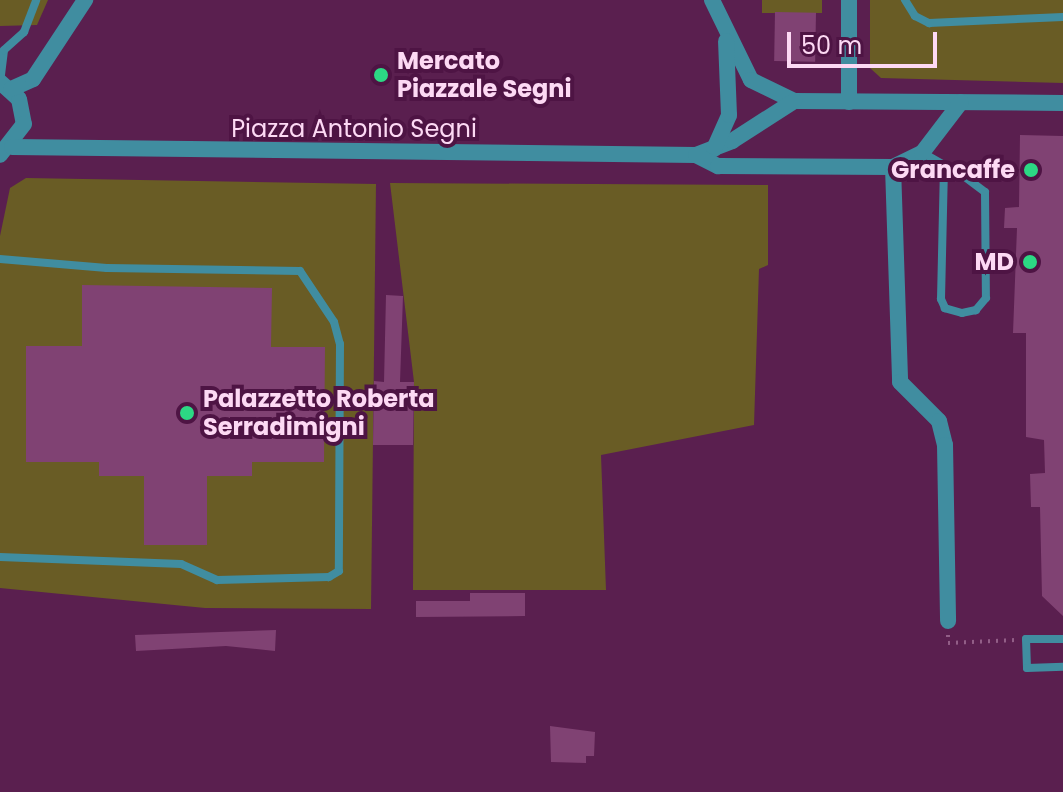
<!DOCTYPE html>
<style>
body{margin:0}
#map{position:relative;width:1063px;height:792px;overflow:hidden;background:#5a1f4f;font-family:Poppins,sans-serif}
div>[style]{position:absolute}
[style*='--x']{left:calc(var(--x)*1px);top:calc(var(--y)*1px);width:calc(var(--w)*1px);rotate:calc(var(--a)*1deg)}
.green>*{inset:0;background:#695c25;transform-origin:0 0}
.building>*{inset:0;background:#804273;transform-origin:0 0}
.path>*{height:4px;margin-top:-2px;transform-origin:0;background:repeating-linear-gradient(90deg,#925e87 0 2px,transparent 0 8px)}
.lane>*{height:8px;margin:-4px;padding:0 4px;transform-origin:4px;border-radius:4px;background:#408da0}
.street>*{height:16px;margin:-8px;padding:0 8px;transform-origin:8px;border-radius:8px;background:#408da0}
.dots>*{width:22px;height:22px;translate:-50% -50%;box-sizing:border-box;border:4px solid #4e1444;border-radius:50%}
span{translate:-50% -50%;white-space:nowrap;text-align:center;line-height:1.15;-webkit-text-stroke:8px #4e1444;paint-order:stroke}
.poi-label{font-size:24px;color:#fdd9f4;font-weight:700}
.left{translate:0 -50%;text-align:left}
.right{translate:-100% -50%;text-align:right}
.street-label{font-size:24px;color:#fdd9f4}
.scale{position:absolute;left:787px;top:32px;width:150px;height:36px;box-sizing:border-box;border:4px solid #fdd9f4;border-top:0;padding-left:10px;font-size:24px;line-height:28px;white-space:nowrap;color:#fdd9f4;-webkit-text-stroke:6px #4e1444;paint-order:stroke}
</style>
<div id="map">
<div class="green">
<i style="clip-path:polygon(0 0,48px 0,37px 25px,0 26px)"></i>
<i style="left:762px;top:0;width:60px;height:13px"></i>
<i style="clip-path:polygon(870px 0,1063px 0,1063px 83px,881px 78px,870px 68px)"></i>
<i style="clip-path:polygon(26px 178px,376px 184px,371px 609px,205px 608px,0 588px,0 236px,10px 188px)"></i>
<i style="clip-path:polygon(390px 183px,768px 185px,768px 265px,759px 269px,754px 425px,601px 455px,606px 590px,413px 590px,414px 382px)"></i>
</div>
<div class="building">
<i style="left:775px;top:12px;width:41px;height:49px;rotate:1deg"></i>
<i style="clip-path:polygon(1020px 135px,1063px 136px,1063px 616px,1042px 596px,1040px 507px,1031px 507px,1030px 474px,1045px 473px,1044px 440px,1026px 437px,1026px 333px,1013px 333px,1017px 228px,1004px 228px,1005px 208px,1019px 207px)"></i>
<i style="clip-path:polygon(82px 285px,272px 288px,271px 347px,325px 347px,324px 462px,252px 462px,252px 476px,207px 476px,207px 545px,144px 545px,144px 476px,99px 476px,99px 462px,26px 462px,26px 346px,82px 346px)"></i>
<i style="clip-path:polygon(386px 295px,403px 296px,400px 382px,414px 382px,413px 445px,373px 445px,374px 381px,384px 382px)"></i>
<i style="clip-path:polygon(470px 593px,525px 593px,525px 616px,416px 617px,416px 601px,470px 601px)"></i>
<i style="clip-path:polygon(276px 630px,275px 651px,226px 646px,136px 651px,135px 635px)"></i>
<i style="clip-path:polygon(550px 726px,595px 732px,594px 756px,586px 756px,586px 763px,551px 762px)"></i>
</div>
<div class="path">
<i style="--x:948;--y:635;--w:8;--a:90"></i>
<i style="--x:948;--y:643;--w:68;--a:-2.5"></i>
</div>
<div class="lane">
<i style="--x:905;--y:0;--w:19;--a:58"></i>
<i style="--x:915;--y:16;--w:16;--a:27"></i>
<i style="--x:929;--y:23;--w:134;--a:-2.6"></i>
<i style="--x:0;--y:83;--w:33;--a:-83"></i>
<i style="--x:4;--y:50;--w:27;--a:-42"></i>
<i style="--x:24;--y:32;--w:34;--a:-69"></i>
<i style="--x:923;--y:153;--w:48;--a:29.7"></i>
<i style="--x:965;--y:177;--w:25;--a:37"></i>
<i style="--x:985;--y:192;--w:106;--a:89.5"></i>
<i style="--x:986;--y:298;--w:16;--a:130"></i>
<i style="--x:976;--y:310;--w:14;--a:168"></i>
<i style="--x:962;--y:313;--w:18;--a:-164"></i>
<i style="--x:945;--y:308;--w:10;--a:-114"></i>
<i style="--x:941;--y:299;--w:134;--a:-88.7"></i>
<i style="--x:0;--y:259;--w:107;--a:4.8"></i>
<i style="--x:107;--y:268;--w:193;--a:0.9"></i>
<i style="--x:300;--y:271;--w:61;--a:56.3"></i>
<i style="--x:334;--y:322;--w:23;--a:75"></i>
<i style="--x:340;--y:344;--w:227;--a:90.3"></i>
<i style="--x:339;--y:571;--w:12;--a:149"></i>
<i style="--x:329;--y:577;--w:112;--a:178.5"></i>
<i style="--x:217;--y:580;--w:39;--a:-156"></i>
<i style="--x:181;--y:564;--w:181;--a:-177.8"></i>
<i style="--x:1063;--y:639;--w:37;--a:180"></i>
<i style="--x:1026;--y:639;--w:29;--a:88"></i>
<i style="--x:1027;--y:668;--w:36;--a:-2"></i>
</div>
<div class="street">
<i style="--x:712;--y:0;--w:89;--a:64"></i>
<i style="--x:751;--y:80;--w:48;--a:26"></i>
<i style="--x:794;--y:101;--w:269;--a:0.4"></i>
<i style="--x:849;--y:0;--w:102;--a:90"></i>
<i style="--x:0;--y:82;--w:25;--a:42"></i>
<i style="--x:19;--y:99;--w:25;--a:79"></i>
<i style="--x:24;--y:124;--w:39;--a:128"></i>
<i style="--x:11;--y:89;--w:24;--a:-24"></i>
<i style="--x:33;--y:79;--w:95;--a:-56.6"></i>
<i style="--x:12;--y:147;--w:684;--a:0.67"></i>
<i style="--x:696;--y:155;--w:39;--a:-21"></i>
<i style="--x:732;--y:141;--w:74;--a:-32.8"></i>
<i style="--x:714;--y:149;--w:37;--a:-66"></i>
<i style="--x:729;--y:115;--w:74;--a:-92.3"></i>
<i style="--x:696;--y:155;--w:25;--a:27"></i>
<i style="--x:718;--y:166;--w:175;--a:0.3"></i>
<i style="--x:893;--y:167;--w:32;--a:-26"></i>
<i style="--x:922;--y:153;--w:64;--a:-52.6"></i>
<i style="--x:893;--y:167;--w:215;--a:88.1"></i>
<i style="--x:900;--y:382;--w:55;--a:45"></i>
<i style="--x:939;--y:421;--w:25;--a:76"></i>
<i style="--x:945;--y:445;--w:176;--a:89"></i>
</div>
<div class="dots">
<i style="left:381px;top:75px;background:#2cd884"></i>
<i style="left:1031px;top:170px;background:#2cd884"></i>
<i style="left:1030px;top:262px;background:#2cd884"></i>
<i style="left:187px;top:413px;background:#2cd884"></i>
</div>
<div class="poi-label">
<span class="left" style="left:397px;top:75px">Mercato<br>Piazzale Segni</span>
<span class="right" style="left:1015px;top:170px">Grancaffe</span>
<span class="right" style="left:1014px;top:262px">MD</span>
<span class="left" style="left:203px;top:413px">Palazzetto Roberta<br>Serradimigni</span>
</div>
<div class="street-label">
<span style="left:354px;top:129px">Piazza Antonio Segni</span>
</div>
<div class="scale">50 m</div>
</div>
